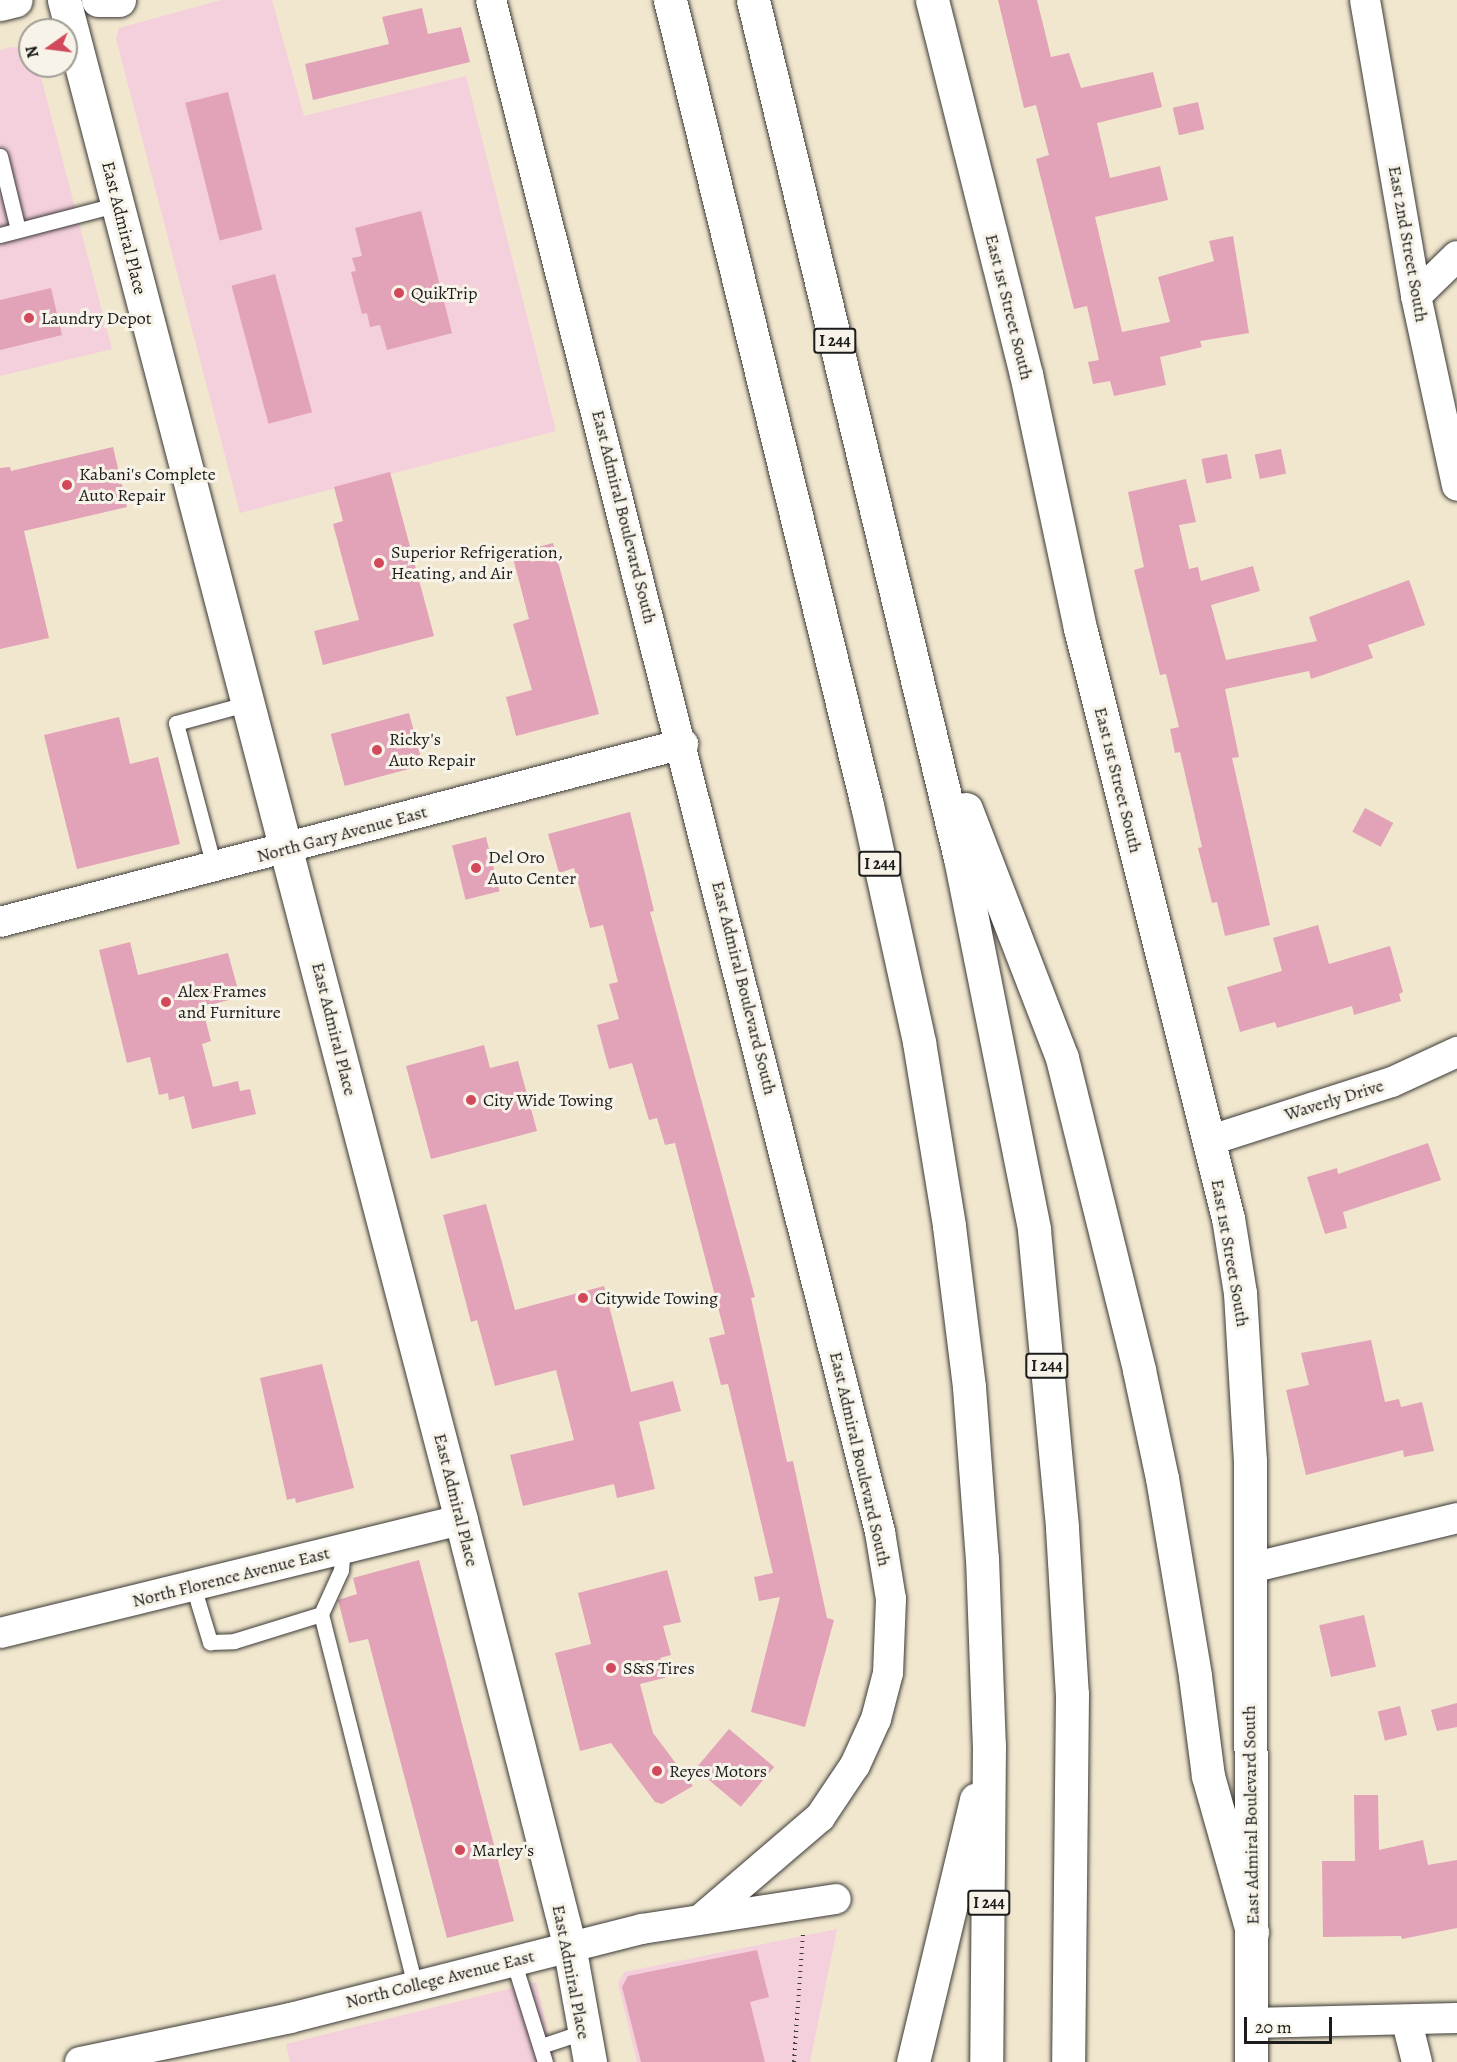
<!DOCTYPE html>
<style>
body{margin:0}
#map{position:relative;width:1457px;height:2062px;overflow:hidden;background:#f1e7ce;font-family:Alegreya,serif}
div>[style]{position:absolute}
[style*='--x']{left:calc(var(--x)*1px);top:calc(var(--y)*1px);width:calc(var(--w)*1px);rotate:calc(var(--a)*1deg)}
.built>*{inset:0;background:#f4cfdc}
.building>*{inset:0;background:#e2a2b7;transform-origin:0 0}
.path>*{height:4px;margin-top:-2px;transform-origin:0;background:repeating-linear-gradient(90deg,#3c3a37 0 1.5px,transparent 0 6px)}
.roads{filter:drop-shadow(0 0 2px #3c3a37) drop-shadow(0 0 2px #3c3a37)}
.service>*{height:15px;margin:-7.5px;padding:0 7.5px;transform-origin:7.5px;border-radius:7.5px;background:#fff}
.minor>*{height:30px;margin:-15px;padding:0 15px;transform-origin:15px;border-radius:15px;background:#fff}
.secondary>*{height:33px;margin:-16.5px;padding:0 16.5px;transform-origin:16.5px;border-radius:16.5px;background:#fff}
.motorway>*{height:33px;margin:-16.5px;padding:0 16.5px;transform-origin:16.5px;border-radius:16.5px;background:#fff}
.dots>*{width:16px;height:16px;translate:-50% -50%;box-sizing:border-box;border:3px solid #f7f3e8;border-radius:50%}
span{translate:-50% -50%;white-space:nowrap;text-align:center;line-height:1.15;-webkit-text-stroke:6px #f7f3e8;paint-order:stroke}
.shield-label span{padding:2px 4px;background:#f7f3e8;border:2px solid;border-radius:4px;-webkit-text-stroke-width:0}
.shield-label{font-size:16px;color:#1c1c1c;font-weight:700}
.street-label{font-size:18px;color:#1c1c1c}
.poi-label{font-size:18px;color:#1c1c1c}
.left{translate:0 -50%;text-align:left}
.north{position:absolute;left:18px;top:18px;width:60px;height:60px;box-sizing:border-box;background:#f7f3e8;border:2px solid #9f9d96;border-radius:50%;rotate:256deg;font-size:16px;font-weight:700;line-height:24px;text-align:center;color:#1c1c1c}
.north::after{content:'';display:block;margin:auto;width:21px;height:27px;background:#d1495b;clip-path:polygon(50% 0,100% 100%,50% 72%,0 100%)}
.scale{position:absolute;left:1244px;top:2017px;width:88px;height:27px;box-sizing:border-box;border:3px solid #1c1c1c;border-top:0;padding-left:8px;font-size:18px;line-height:21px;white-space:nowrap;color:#1c1c1c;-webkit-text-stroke:4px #f7f3e8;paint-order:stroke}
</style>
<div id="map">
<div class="built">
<i style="clip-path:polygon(221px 0,272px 0,304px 116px,466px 76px,556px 431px,240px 513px,116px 39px,119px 28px)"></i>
<i style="clip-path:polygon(10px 47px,26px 48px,30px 52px,30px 66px,38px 66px,112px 349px,0 376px,0 50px)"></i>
<i style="clip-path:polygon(837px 1929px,810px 2062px,637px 2062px,618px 1983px,624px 1972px)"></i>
<i style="clip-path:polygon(536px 1982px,555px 2062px,290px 2062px,286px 2044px)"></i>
</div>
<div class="building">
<i style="clip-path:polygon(998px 0,1037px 0,1051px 57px,1069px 53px,1081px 88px,1153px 72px,1162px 107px,1097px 123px,1110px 178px,1160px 166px,1168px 200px,1095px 217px,1122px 332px,1170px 322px,1158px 277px,1214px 261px,1209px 241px,1233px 236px,1249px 333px,1200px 341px,1202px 347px,1160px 357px,1166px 385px,1114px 396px,1110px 381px,1093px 384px,1088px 362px,1099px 360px,1087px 306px,1074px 309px,1036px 159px,1049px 155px,1036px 105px,1024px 108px)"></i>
<i style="clip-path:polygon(422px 8px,428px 34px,461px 27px,470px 62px,313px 100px,305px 64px,389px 44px,382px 17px)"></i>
<i style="left:228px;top:92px;width:142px;height:44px;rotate:76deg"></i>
<i style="left:1198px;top:102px;width:28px;height:26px;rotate:77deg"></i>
<i style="clip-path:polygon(421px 211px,452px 333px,387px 350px,380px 325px,370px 327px,367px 313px,362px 314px,351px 272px,356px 271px,352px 258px,362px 256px,355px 228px)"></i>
<i style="left:275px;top:274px;width:143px;height:45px;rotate:75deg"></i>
<i style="clip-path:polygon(51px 288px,62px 335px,0 350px,0 300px)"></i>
<i style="clip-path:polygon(113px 447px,127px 507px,24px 531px,49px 638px,0 649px,0 468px,10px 467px,11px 471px)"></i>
<i style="left:1281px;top:449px;width:25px;height:27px;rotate:78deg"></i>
<i style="left:1227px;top:454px;width:25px;height:26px;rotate:79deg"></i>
<i style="clip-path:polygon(390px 472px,434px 636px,323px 665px,314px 631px,359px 620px,333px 524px,343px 521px,334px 487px)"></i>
<i style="clip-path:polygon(1186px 479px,1196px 522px,1179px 525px,1189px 569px,1198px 567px,1201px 581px,1253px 566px,1260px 591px,1211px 605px,1226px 660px,1317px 641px,1309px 617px,1409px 580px,1425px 625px,1368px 645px,1373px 658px,1311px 679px,1309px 671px,1225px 689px,1239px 757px,1232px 758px,1270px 925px,1225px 936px,1217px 902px,1212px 903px,1198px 848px,1202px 847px,1180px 752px,1175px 753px,1170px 729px,1179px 727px,1166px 674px,1160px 675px,1134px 570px,1144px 567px,1128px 492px)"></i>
<i style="clip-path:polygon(553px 543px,599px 714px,516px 736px,506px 697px,532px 690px,513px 624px,529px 619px,512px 554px)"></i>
<i style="left:409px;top:713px;width:54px;height:81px;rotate:75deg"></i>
<i style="clip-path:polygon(119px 717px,130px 764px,158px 757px,180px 844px,77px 869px,44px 735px)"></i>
<i style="left:1365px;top:808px;width:32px;height:27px;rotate:28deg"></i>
<i style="clip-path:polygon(630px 812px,654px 911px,650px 912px,755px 1297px,751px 1298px,787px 1462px,793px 1461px,827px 1618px,834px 1620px,805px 1727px,751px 1712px,780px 1597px,759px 1601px,754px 1577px,773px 1573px,728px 1384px,721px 1385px,709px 1338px,725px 1334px,675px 1143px,665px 1145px,657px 1118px,649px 1120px,632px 1063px,609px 1069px,597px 1025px,619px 1019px,609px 984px,618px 982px,603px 925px,590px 928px,574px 868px,559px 873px,548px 834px)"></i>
<i style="left:486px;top:837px;width:56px;height:35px;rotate:76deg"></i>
<i style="clip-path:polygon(1318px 925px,1329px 964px,1390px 946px,1403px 992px,1399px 994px,1401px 1001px,1354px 1015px,1352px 1006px,1277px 1028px,1275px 1022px,1240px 1032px,1227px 987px,1282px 971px,1273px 938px)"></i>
<i style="clip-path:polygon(130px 942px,138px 975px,228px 953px,240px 997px,202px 1007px,211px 1041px,202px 1044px,213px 1087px,238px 1081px,240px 1091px,250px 1089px,256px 1114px,192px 1129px,184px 1096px,169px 1100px,168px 1093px,159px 1095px,150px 1057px,127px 1063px,99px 950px)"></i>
<i style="clip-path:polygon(484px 1045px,490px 1068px,518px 1061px,537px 1131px,431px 1159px,406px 1066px)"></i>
<i style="clip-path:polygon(1428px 1143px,1441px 1180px,1343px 1212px,1347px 1228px,1325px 1234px,1307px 1177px,1337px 1168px,1338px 1174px)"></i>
<i style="clip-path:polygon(486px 1204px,515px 1310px,604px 1286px,631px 1392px,673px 1381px,681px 1411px,639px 1422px,655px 1489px,617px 1498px,614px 1484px,523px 1506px,510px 1455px,574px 1440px,556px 1370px,495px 1386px,477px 1320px,471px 1322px,443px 1215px)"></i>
<i style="clip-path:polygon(1371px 1340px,1385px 1402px,1399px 1399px,1401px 1407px,1422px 1402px,1434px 1451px,1404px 1457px,1403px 1450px,1306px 1475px,1286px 1390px,1309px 1385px,1301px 1353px)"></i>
<i style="clip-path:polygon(322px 1364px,354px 1488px,296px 1503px,295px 1498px,287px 1500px,260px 1378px)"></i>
<i style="clip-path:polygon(419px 1560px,514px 1921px,447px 1938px,368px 1639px,349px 1643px,338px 1600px,357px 1594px,353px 1578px)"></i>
<i style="clip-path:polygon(667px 1570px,681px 1622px,663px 1626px,671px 1655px,660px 1658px,668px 1677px,640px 1684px,653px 1733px,693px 1786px,662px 1804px,655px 1802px,611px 1743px,580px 1751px,555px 1653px,591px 1644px,578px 1593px)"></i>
<i style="left:1364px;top:1615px;width:53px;height:46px;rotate:77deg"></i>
<i style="clip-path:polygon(1457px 1703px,1457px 1727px,1437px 1731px,1431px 1710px)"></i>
<i style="left:1400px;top:1706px;width:30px;height:23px;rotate:76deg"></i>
<i style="left:729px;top:1729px;width:59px;height:52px;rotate:40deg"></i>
<i style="clip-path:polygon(1354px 1795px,1378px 1795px,1379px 1850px,1423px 1840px,1428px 1865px,1457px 1860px,1457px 1928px,1402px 1939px,1401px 1936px,1323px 1937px,1322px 1861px,1355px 1861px)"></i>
<i style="clip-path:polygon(757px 1950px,769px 1997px,750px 2002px,765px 2062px,641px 2062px,622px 1987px,628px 1976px)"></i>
</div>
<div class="path">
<i style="--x:794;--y:2062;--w:128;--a:-86"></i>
</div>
<div class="roads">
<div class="service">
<i style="--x:0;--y:156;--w:76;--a:76.3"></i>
<i style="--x:0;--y:235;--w:123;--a:-14.6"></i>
<i style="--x:214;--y:867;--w:149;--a:-104.8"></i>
<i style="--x:176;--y:723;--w:76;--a:-15.3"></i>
<i style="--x:193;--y:1586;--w:59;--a:73.1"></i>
<i style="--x:210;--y:1642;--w:24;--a:-2"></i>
<i style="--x:234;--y:1641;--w:91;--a:-17.2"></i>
<i style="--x:321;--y:1614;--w:48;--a:-65.6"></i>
<i style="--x:341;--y:1570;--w:21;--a:-85"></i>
<i style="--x:321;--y:1614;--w:384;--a:75.8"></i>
<i style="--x:513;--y:1960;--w:107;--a:72.6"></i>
<i style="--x:541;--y:2046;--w:44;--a:-18.4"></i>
</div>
<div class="minor">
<i style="--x:491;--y:0;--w:1581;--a:75.75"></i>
<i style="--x:880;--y:1532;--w:68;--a:80.7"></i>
<i style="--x:891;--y:1599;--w:74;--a:92.3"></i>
<i style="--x:888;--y:1673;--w:48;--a:104.6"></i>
<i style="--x:876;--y:1719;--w:51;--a:114.5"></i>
<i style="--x:855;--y:1765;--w:63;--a:123.9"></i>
<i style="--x:820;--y:1817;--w:155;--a:139.4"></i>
<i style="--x:1365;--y:0;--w:300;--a:80.2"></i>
<i style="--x:1416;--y:296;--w:194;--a:77.8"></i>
<i style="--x:1416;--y:296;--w:57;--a:-44.3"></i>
<i style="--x:0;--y:922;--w:706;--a:-14.61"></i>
<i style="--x:1208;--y:1141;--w:193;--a:-17.8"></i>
<i style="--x:1392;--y:1082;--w:72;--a:-24.8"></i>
<i style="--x:1251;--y:1568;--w:212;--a:-13.6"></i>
<i style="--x:0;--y:1633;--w:475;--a:-13.8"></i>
<i style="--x:1407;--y:2022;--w:41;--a:76"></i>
<i style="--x:1251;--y:2023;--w:206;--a:-1.4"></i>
<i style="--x:80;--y:2062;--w:215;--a:-11.8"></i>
<i style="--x:290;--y:2018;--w:363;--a:-14.2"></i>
<i style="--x:642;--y:1929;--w:196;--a:-8.8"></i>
</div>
<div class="secondary">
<i style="--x:64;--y:0;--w:1571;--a:75.36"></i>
<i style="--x:461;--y:1520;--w:439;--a:75.7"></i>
<i style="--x:569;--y:1945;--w:119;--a:79.8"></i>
<i style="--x:98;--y:0;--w:21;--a:0"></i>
<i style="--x:932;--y:0;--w:386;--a:75.9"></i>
<i style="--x:1026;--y:374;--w:260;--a:78"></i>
<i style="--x:1080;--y:628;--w:608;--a:75.92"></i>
<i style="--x:1228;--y:1218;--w:76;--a:80.9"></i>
<i style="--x:1240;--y:1293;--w:168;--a:86.6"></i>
<i style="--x:1250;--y:1461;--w:601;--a:89.9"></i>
<i style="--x:0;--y:4;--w:16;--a:-14"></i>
</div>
<div class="motorway">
<i style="--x:670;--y:0;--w:829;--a:76.25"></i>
<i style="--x:867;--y:805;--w:243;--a:77.6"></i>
<i style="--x:919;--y:1042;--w:186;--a:80.7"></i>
<i style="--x:949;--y:1226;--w:162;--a:82.9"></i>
<i style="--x:969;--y:1387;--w:171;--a:85.7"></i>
<i style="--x:982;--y:1558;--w:187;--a:87.9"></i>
<i style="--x:989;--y:1745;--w:317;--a:90.5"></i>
<i style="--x:753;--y:0;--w:883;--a:76.44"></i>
<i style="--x:960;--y:858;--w:379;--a:78.7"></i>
<i style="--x:1034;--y:1230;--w:299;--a:84.6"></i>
<i style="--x:1062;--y:1528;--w:166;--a:86.6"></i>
<i style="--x:1072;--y:1694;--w:368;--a:90.6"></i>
<i style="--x:966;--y:809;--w:267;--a:68.9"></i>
<i style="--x:1062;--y:1058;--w:321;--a:76.1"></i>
<i style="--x:1139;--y:1370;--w:110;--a:78"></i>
<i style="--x:1162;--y:1478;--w:201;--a:80.5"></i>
<i style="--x:1195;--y:1676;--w:101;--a:82.6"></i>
<i style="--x:1208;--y:1776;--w:162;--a:74.2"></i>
<i style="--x:913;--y:2062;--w:270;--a:-76.5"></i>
</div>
</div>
<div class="dots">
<i style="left:399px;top:293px;background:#d1495b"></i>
<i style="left:29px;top:318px;background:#d1495b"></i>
<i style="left:67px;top:485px;background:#d1495b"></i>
<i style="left:379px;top:563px;background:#d1495b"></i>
<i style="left:377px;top:750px;background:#d1495b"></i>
<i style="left:476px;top:868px;background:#d1495b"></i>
<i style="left:166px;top:1002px;background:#d1495b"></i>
<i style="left:471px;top:1100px;background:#d1495b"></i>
<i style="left:583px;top:1298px;background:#d1495b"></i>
<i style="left:611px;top:1668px;background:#d1495b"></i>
<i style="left:657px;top:1771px;background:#d1495b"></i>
<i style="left:460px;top:1850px;background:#d1495b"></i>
</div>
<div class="shield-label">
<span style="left:835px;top:341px">I 244</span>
<span style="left:880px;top:864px">I 244</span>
<span style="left:1047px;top:1366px">I 244</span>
<span style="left:989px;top:1903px">I 244</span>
</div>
<div class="street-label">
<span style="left:124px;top:228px;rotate:76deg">East Admiral Place</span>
<span style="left:1408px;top:244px;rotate:80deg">East 2nd Street South</span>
<span style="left:1009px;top:307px;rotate:76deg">East 1st Street South</span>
<span style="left:624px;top:517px;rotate:76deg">East Admiral Boulevard South</span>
<span style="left:1118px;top:780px;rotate:76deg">East 1st Street South</span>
<span style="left:342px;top:834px;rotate:-15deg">North Gary Avenue East</span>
<span style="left:744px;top:988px;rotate:76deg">East Admiral Boulevard South</span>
<span style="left:334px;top:1029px;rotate:76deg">East Admiral Place</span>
<span style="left:1334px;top:1100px;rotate:-17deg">Waverly Drive</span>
<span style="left:1230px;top:1253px;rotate:80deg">East 1st Street South</span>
<span style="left:860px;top:1459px;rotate:77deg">East Admiral Boulevard South</span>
<span style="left:456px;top:1500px;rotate:76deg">East Admiral Place</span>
<span style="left:231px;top:1577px;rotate:-14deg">North Florence Avenue East</span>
<span style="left:1251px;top:1815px;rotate:-91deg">East Admiral Boulevard South</span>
<span style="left:571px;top:1972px;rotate:79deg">East Admiral Place</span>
<span style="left:440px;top:1979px;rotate:-14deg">North College Avenue East</span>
</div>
<div class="poi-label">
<span class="left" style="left:411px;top:293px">QuikTrip</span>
<span class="left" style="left:41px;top:318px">Laundry Depot</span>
<span class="left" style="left:79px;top:485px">Kabani's Complete<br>Auto Repair</span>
<span class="left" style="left:391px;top:563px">Superior Refrigeration,<br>Heating, and Air</span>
<span class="left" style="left:389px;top:750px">Ricky's<br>Auto Repair</span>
<span class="left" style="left:488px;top:868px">Del Oro<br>Auto Center</span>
<span class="left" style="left:178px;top:1002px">Alex Frames<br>and Furniture</span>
<span class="left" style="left:483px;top:1100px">City Wide Towing</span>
<span class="left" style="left:595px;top:1298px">Citywide Towing</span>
<span class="left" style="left:623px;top:1668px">S&amp;S Tires</span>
<span class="left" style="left:669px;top:1771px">Reyes Motors</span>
<span class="left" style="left:472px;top:1850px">Marley's</span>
</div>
<div class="north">N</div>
<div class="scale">20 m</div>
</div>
